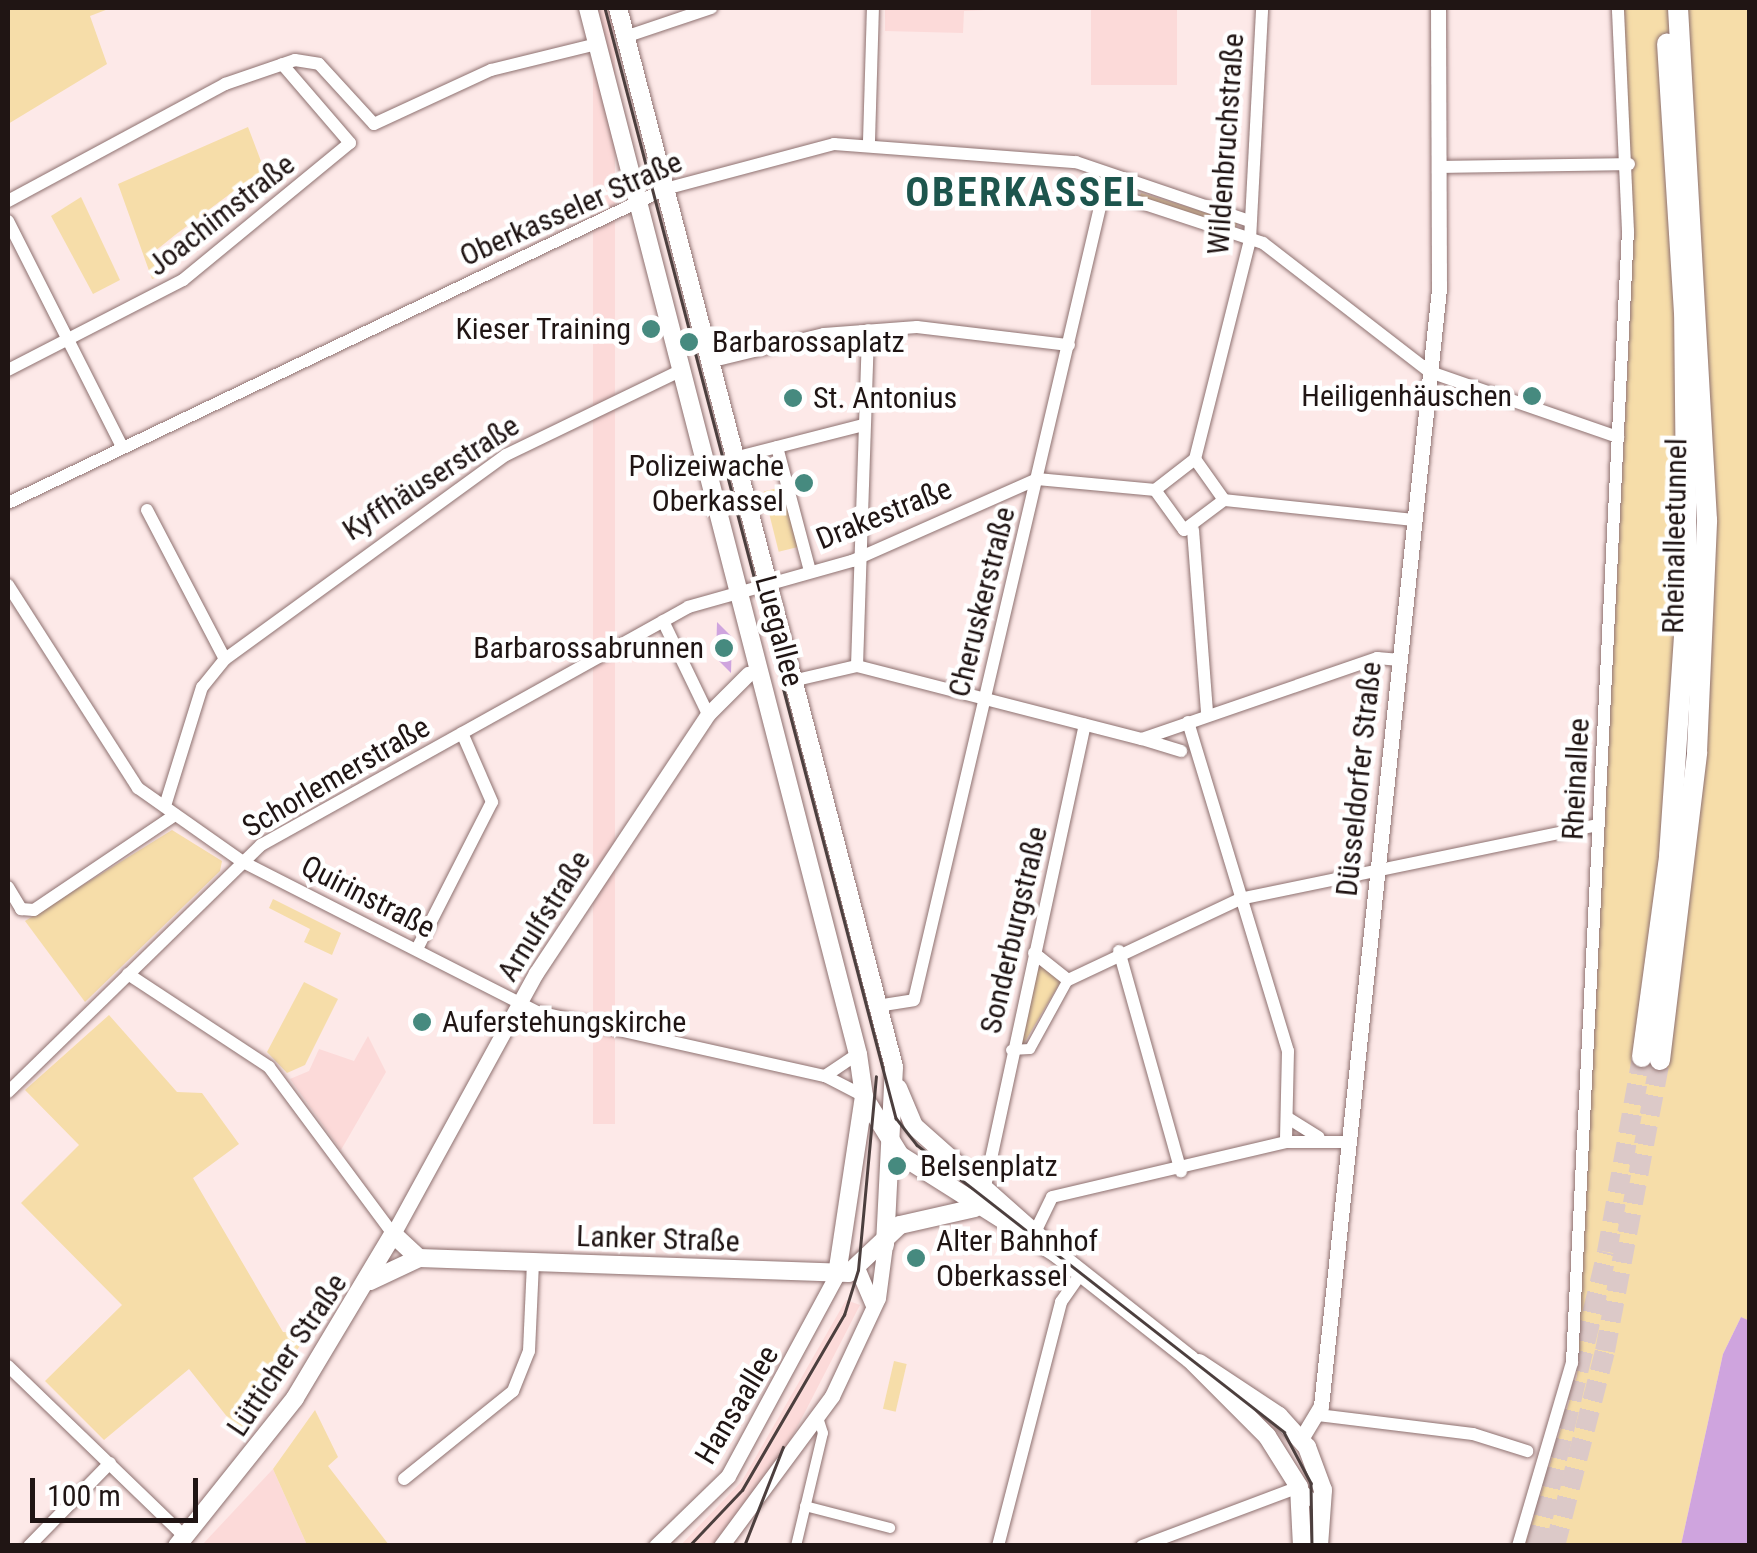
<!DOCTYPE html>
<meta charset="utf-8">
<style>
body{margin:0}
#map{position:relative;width:1757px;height:1553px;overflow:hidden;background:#fde9e8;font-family:"Roboto Condensed",sans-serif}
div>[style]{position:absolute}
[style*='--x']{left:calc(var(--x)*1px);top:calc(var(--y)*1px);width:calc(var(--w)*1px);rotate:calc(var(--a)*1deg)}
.built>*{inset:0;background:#fcdad9;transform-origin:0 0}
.green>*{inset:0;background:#f6dda9;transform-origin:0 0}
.water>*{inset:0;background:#cfa4de}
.trunk-tunnel>*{height:20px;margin-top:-10px;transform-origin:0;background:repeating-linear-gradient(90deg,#dcc9c8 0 20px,transparent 0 30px)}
.roads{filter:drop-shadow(0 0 2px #8e7170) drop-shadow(0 0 2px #8e7170)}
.pedestrian>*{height:10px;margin:-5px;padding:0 5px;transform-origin:5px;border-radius:5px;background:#fff}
.minor>*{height:12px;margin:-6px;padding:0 6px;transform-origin:6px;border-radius:6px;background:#fff}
.tertiary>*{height:15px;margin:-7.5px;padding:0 7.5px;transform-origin:7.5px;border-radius:7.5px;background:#fff}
.secondary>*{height:18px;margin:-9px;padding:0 9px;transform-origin:9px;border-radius:9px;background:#fff}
.trunk>*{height:20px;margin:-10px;padding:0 10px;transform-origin:10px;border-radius:10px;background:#fff}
.tram>*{height:2.5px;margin:-1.25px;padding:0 1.25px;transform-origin:1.25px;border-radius:1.25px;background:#4c3f3e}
.dots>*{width:28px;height:28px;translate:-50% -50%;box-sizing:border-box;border:5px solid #fff;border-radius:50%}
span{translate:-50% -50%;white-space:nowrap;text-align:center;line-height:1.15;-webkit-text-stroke:9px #fff;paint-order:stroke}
.street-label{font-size:30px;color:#201514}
.poi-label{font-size:30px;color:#201514}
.right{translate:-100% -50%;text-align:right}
.left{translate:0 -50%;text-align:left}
.district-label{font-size:40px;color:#1d554d;font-weight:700;letter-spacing:2.5px}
.frame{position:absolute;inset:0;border:10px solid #201514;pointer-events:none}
.scale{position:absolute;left:30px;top:1478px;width:168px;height:45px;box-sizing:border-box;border:5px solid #201514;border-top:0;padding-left:12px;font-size:30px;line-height:35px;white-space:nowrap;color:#201514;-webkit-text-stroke:8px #fff;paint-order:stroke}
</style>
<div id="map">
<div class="built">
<i style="left:593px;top:8px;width:22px;height:1116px"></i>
<i style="clip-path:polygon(885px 8px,1027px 8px,964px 11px,963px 33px,885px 31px)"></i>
<i style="left:1091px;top:8px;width:86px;height:77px"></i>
<i style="clip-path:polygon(368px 1036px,386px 1072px,341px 1150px,290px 1079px,309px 1071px,319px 1049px,354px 1061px)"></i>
<i style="clip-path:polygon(846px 1300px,860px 1305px,788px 1445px,712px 1545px,680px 1546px,742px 1481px)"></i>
<i style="clip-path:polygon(273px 1469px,307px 1545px,202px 1545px)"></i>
</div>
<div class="green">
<i style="clip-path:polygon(8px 8px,111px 8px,90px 16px,107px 64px,8px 124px)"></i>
<i style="clip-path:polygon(1624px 8px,1749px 8px,1749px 1321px,1741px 1317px,1723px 1354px,1681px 1545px,1525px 1546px,1577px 1376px,1631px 300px)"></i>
<i style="clip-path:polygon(248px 127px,270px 185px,264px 190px,254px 176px,175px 235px,149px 256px,161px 276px,152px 279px,118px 184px)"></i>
<i style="left:1141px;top:193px;width:101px;height:6px;rotate:17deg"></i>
<i style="clip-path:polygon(81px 197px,120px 280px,93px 294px,51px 216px)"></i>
<i style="left:786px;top:486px;width:62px;height:23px;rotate:76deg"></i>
<i style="clip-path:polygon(172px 830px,222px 861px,220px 871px,85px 1002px,25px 921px)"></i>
<i style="clip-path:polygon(273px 899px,341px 933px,332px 955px,304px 942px,310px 929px,269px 908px)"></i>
<i style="clip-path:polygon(1039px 963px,1061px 981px,1020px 1050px)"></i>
<i style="clip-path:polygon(304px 982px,338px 999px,305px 1065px,287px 1073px,267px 1052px)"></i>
<i style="clip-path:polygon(109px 1015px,177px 1092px,202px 1093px,239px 1144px,193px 1178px,283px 1332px,308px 1334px,240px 1433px,189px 1369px,104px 1440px,45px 1381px,122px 1305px,21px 1203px,79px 1145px,25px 1090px)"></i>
<i style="left:894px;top:1361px;width:13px;height:49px;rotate:13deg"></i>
<i style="clip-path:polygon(315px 1410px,338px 1457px,328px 1466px,389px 1545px,307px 1545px,273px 1469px)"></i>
</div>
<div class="water">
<i style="clip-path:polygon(717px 622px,732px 637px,731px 673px,716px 658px)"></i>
<i style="clip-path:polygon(1741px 1317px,1750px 1321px,1749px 1545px,1681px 1545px,1723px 1354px)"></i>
</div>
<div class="trunk-tunnel">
<i style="--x:1536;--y:1546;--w:302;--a:-76.4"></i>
<i style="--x:1607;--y:1252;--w:198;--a:-79.8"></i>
<i style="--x:1555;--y:1546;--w:201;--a:-75.6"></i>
<i style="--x:1605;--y:1351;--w:296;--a:-79.3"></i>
</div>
<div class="roads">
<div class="pedestrian">
<i style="--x:1011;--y:1050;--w:19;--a:-3"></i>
<i style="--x:1030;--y:1049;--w:79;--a:-61.2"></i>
<i style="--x:805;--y:1506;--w:88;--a:14.5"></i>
<i style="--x:796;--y:1546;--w:116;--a:-76.6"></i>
<i style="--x:823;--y:1433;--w:16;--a:-108"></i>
</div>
<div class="minor">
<i style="--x:625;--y:37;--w:91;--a:-18.6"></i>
<i style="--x:869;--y:141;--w:133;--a:-88.3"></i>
<i style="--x:1443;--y:167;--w:186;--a:-0.9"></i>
<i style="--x:1105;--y:191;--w:166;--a:18.2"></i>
<i style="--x:1263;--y:243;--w:211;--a:37.7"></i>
<i style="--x:1430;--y:372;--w:199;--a:19.1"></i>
<i style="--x:8;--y:201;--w:247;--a:-28.3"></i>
<i style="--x:225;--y:84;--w:74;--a:-18.9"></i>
<i style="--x:295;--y:60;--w:24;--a:9"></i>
<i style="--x:319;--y:64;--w:81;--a:47.5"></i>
<i style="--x:374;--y:124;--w:129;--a:-24.8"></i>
<i style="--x:491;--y:70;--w:109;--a:-13.8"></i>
<i style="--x:8;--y:221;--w:253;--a:63.2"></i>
<i style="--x:709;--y:362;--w:118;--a:-13.7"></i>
<i style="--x:824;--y:334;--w:93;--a:-4.3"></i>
<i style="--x:917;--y:327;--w:153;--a:6.8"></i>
<i style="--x:8;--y:370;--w:197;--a:-27.2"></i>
<i style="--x:183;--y:280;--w:216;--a:-39.4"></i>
<i style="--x:350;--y:143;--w:104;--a:-130.7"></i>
<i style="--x:777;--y:447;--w:128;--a:75.1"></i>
<i style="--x:734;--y:458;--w:133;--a:-14.3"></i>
<i style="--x:1195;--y:459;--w:226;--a:-75.9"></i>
<i style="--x:1250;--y:240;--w:232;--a:-87"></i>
<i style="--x:1195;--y:459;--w:50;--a:54.7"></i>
<i style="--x:1224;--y:500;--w:50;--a:143.1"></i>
<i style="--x:1184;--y:530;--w:49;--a:-125.9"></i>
<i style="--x:1155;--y:490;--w:51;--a:-37.8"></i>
<i style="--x:1224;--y:500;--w:192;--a:6"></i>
<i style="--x:8;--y:503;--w:728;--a:-25.54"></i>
<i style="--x:665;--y:189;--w:175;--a:-14.9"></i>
<i style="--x:834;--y:144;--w:243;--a:4.3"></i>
<i style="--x:1076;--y:162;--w:180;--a:18.8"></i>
<i style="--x:147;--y:510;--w:168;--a:62.4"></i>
<i style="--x:225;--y:659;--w:36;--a:129"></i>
<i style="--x:202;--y:687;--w:125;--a:107.3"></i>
<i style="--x:1193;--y:530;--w:184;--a:85.6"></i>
<i style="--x:8;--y:585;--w:241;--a:57.4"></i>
<i style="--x:138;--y:788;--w:128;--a:35.2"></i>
<i style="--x:243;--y:862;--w:331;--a:27"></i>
<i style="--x:538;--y:1012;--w:294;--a:12.6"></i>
<i style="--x:825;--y:1076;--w:44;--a:27.1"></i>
<i style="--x:663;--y:621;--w:103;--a:64.2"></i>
<i style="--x:225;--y:659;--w:347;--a:-36"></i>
<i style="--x:506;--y:455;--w:195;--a:-25.8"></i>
<i style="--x:857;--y:666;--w:336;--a:-88.1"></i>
<i style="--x:792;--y:681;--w:67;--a:-13"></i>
<i style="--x:857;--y:666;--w:294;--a:14.4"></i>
<i style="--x:1142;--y:739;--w:249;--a:-19"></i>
<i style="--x:1377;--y:658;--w:23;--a:5"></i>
<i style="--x:1188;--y:722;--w:344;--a:73.1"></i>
<i style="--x:1288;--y:1051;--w:91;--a:91.3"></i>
<i style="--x:1142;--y:739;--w:41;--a:17.1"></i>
<i style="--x:8;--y:887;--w:26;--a:59"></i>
<i style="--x:21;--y:909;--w:13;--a:4"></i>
<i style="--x:34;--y:910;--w:170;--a:-34"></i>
<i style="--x:417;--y:949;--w:165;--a:-63"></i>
<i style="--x:492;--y:802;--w:75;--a:-113.5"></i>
<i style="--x:1119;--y:951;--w:229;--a:74.3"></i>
<i style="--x:1034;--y:953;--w:43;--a:38.5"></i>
<i style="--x:1068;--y:980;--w:190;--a:-25.2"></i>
<i style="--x:1240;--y:899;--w:366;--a:-11.7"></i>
<i style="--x:128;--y:974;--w:169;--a:33.4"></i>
<i style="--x:269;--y:1067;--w:208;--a:53.4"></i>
<i style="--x:877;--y:1006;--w:37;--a:-9"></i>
<i style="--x:914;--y:1000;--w:845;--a:-76.8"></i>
<i style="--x:825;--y:1076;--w:40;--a:-34"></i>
<i style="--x:8;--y:1092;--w:354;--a:-44.3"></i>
<i style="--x:261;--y:845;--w:489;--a:-29.1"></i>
<i style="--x:688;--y:607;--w:170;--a:-15.7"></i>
<i style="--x:852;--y:561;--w:202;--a:-23.9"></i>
<i style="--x:1037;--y:479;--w:119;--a:5.3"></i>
<i style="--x:1288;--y:1118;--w:36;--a:32"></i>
<i style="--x:986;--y:1182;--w:468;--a:-77.8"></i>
<i style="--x:1037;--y:1228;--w:34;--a:-64"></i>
<i style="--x:1052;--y:1197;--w:240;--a:-13.2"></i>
<i style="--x:1286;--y:1142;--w:63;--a:0"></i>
<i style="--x:8;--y:1366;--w:246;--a:44"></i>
<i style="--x:1318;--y:1415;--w:156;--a:7"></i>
<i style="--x:1473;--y:1434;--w:57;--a:17.5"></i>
<i style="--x:404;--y:1479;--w:140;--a:-38.9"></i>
<i style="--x:513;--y:1391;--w:43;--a:-68.2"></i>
<i style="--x:529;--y:1351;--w:89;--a:-87.4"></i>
<i style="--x:29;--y:1546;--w:116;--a:-45.7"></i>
<i style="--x:998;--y:1546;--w:252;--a:-75.5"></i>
<i style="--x:1061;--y:1302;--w:35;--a:-55"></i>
<i style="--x:1142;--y:1546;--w:168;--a:-20.6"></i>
<i style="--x:1299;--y:1487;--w:33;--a:45"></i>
<i style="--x:1518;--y:1546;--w:191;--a:-73.6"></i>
<i style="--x:1572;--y:1363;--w:1133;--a:-87.17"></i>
<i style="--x:1628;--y:231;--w:223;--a:-92.6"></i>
</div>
<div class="tertiary">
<i style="--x:393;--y:1234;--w:298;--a:-61.3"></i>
<i style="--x:536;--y:973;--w:311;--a:-56.4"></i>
<i style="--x:708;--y:714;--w:57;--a:-45"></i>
<i style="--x:858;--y:1270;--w:36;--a:67"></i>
<i style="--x:1301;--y:1439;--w:39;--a:-59"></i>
<i style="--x:1321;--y:1406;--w:1123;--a:-83.97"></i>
<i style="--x:1439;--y:289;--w:281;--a:-90.2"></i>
<i style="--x:656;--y:1546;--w:100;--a:-44.2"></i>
<i style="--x:728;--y:1476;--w:230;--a:-61.6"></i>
<i style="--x:721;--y:1546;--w:187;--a:-53.5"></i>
<i style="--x:832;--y:1396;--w:108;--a:-64.9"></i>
<i style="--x:878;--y:1298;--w:53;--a:-82.5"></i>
</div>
<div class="secondary">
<i style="--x:588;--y:8;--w:1080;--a:75.53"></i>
<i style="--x:858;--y:1054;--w:42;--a:81.9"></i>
<i style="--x:864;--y:1096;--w:180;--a:98.6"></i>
<i style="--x:618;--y:8;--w:1094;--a:75.39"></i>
<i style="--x:894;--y:1067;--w:178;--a:92.9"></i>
<i style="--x:898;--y:1088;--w:41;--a:67.2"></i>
<i style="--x:914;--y:1126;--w:191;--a:41.6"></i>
<i style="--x:864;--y:1097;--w:68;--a:58.2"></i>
<i style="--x:900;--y:1155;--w:186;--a:32.2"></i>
<i style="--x:1057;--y:1254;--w:169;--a:38.3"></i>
<i style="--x:1190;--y:1359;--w:109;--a:45"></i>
<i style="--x:1267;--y:1436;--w:60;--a:57.9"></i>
<i style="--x:1299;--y:1487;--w:59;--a:87.1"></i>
<i style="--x:370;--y:1281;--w:54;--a:-25.1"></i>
<i style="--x:419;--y:1258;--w:430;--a:2"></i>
<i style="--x:849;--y:1273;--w:70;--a:-43.3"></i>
<i style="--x:900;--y:1225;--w:77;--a:-12.8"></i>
<i style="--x:1199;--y:1363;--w:96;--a:33.5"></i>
<i style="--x:1279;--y:1416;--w:42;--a:47.9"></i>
<i style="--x:1307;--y:1447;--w:46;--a:69.6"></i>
<i style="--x:1323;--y:1490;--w:56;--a:94.1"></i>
<i style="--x:177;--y:1546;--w:189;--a:-51.4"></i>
<i style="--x:295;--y:1398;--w:191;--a:-59.1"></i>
<i style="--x:393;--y:1234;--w:35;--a:43"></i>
</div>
<div class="trunk">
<i style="--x:1642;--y:1057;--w:203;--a:-82.3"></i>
<i style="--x:1669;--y:856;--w:265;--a:-86.1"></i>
<i style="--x:1687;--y:592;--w:279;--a:-90.6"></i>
<i style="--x:1684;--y:313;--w:270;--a:-93.6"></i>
<i style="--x:1660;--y:1060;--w:310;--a:-83.1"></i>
<i style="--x:1697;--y:752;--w:232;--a:-87.5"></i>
<i style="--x:1707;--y:520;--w:513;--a:-93.24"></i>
</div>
</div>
<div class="tram">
<i style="--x:605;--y:8;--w:1148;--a:75.31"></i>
<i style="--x:896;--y:1118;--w:34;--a:52"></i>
<i style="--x:917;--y:1145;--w:466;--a:38"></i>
<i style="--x:1284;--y:1432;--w:58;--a:62.1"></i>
<i style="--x:1311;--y:1483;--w:63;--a:89.1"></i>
<i style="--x:689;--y:1546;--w:77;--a:-46.6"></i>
<i style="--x:742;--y:1490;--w:203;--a:-59.8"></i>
<i style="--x:844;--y:1315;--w:47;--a:-72.7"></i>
<i style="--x:858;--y:1270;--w:194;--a:-84.7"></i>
<i style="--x:744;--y:1546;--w:106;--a:-68.5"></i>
</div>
<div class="dots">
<i style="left:651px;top:329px;background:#468a7f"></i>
<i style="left:689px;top:342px;background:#468a7f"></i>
<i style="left:1532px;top:396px;background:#468a7f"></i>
<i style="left:793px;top:398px;background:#468a7f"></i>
<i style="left:804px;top:483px;background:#468a7f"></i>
<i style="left:724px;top:648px;background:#468a7f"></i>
<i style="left:422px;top:1022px;background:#468a7f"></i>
<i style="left:897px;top:1166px;background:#468a7f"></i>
<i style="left:916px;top:1258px;background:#468a7f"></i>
</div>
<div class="street-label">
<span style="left:1226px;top:144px;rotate:-86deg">Wildenbruchstraße</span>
<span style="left:571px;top:209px;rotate:-24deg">Oberkasseler Straße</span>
<span style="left:221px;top:215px;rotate:-38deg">Joachimstraße</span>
<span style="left:431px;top:478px;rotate:-33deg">Kyffhäuserstraße</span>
<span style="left:884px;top:514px;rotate:-22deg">Drakestraße</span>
<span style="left:1675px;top:536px;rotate:-89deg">Rheinalleetunnel</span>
<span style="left:982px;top:602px;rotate:-76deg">Cheruskerstraße</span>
<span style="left:779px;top:631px;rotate:75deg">Luegallee</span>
<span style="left:336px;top:777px;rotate:-30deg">Schorlemerstraße</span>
<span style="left:1359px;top:779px;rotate:-84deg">Düsseldorfer Straße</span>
<span style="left:1576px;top:779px;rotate:-87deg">Rheinallee</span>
<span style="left:368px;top:897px;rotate:27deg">Quirinstraße</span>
<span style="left:544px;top:916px;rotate:-58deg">Arnulfstraße</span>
<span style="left:1014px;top:930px;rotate:-77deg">Sonderburgstraße</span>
<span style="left:658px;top:1239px;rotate:2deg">Lanker Straße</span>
<span style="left:287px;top:1355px;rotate:-56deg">Lütticher Straße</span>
<span style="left:737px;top:1405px;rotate:-59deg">Hansaallee</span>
</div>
<div class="poi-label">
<span class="right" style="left:631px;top:329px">Kieser Training</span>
<span class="left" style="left:712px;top:342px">Barbarossaplatz</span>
<span class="right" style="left:1512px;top:396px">Heiligenhäuschen</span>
<span class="left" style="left:813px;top:398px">St. Antonius</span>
<span class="right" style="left:784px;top:483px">Polizeiwache<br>Oberkassel</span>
<span class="right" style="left:704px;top:648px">Barbarossabrunnen</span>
<span class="left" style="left:442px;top:1022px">Auferstehungskirche</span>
<span class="left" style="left:920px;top:1166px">Belsenplatz</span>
<span class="left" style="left:936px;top:1258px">Alter Bahnhof<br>Oberkassel</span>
</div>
<div class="district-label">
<span style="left:1026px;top:193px">OBERKASSEL</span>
</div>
<div class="frame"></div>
<div class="scale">100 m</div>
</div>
